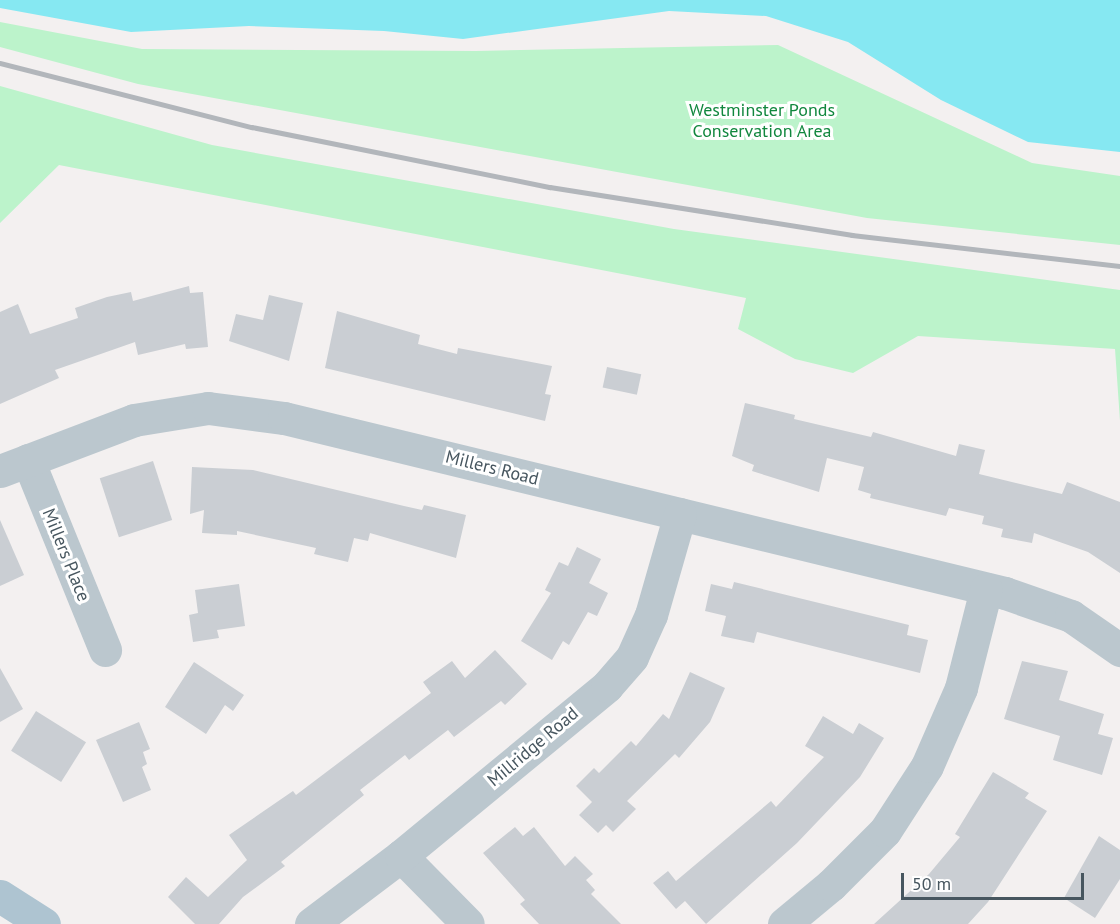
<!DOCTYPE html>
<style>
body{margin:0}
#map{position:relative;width:1120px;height:924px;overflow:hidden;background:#f3f0f0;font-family:"PT Sans",sans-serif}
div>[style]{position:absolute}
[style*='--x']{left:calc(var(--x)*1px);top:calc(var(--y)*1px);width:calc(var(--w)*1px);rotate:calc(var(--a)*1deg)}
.green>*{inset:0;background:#bcf3cb}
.water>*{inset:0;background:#86e8f2}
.building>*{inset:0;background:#caced3;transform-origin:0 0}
.minor>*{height:33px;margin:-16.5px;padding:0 16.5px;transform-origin:16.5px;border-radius:16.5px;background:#bbc7ce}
.major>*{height:33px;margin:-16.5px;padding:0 16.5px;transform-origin:16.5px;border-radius:16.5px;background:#aec4d1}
.rail>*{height:4.5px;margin:-2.25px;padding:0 2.25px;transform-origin:2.25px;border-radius:2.25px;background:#b2b6bb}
span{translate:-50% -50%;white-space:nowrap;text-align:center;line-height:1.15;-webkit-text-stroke:6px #fff;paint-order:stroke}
.park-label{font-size:18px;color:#11873e}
.street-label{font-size:18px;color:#47565f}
.scale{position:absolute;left:901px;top:873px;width:183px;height:27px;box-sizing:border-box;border:3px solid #47565f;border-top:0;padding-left:8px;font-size:18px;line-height:21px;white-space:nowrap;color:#47565f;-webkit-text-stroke:4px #fff;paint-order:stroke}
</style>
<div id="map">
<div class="green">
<i style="clip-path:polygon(0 22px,142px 49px,476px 51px,778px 45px,1032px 163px,1120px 176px,1120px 245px,867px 218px,138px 84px,0 47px)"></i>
<i style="clip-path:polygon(0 86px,212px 145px,674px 229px,1120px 290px,1120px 421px,1115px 349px,918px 336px,853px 373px,795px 359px,738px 329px,746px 298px,59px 165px,0 223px)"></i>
</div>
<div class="water">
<i style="clip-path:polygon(0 0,1120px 0,1120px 152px,1028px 142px,941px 100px,848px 42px,766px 16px,669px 11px,463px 39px,384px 31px,249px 26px,131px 32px,0 8px)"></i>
</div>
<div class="building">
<i style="clip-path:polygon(189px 286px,190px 293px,203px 292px,208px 347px,186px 349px,185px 344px,138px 355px,135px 342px,55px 370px,59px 378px,0 404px,0 312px,18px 304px,30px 334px,78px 318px,75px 308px,107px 297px,131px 292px,133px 301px)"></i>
<i style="clip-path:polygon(269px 295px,303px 303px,289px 361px,229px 341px,236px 314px,263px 320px)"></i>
<i style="clip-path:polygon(337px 311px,420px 335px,418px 344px,457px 354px,458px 348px,552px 366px,545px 394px,551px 395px,545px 421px,325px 368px)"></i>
<i style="left:607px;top:367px;width:35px;height:21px;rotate:12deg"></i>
<i style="clip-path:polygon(745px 403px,795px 415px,794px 419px,871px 437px,873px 432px,956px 456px,959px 444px,985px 450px,979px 474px,1062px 494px,1067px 482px,1120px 502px,1120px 573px,1088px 552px,1034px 533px,1032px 543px,1001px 537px,1003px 529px,982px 524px,984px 516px,949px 508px,946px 516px,870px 498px,871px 494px,858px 490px,864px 467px,827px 458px,819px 492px,752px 471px,754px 465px,732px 456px)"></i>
<i style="left:153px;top:461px;width:62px;height:56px;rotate:72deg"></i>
<i style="clip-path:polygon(192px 467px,253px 470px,404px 506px,422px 510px,424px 505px,466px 515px,456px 558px,370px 533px,368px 541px,354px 538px,348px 562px,314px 554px,316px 548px,237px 531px,237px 535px,202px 533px,204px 510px,190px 514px)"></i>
<i style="clip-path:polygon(0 520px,24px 575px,0 586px)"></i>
<i style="clip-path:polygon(577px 547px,601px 559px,589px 583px,608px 593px,597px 616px,588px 612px,569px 645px,563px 641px,552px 660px,521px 641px,551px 593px,545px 590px,559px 562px,568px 566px)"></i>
<i style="clip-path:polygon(734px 582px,909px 625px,907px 635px,928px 640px,920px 673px,757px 632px,754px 643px,721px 636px,726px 616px,705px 611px,711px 584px,732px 589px)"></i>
<i style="clip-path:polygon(239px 584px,245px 626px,217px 630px,219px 638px,193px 642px,189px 615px,198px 613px,195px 590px)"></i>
<i style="clip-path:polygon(495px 650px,527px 684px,505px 705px,501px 701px,454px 737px,448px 730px,409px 760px,405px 755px,360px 790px,364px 795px,281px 862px,285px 866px,243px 897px,219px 924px,195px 924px,168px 897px,186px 877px,208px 897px,247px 860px,229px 835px,293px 791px,296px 795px,431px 693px,423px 682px,452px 661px,465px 678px)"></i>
<i style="clip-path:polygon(1022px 661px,1068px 671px,1059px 700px,1104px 714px,1098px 734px,1113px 738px,1102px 775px,1053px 760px,1060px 736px,1004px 719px)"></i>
<i style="clip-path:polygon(194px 662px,244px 695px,233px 711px,225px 705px,206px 734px,165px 707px)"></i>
<i style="clip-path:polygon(0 668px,23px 709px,0 722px)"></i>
<i style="clip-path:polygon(690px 672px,725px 688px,710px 722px,679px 758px,675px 754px,627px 801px,636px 809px,613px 832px,606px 825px,598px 833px,579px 815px,592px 802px,576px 786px,594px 768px,599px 773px,631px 741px,636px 746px,663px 714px,669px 719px)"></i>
<i style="left:36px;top:711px;width:59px;height:47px;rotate:32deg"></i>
<i style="clip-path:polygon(823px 716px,853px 734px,859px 723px,884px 738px,860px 777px,797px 843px,706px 924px,685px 901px,676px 909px,653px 883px,668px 871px,676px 881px,771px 801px,776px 807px,824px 757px,805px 746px)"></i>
<i style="clip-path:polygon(139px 722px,150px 749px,143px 752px,147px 764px,142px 767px,151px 790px,123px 802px,96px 740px)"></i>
<i style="clip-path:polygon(993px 772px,1029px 793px,1025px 798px,1047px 811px,988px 902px,968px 924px,874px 924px,929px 874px,960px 837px,955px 834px)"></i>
<i style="clip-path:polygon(515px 827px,523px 836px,534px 827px,565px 866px,575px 856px,593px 874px,586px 880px,595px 890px,591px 894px,621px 924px,539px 924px,520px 904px,525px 900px,483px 853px)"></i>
<i style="clip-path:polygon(1099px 836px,1120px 850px,1120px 879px,1095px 918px,1064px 898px)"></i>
</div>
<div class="minor">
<i style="--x:28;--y:460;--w:205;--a:67.9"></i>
<i style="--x:0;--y:471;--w:143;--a:-20.8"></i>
<i style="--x:134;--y:420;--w:75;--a:-9.2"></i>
<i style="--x:208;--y:408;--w:77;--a:7.5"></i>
<i style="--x:284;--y:418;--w:742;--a:13.64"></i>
<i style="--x:1005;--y:593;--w:70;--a:19.2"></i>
<i style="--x:1071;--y:616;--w:60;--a:34.8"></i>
<i style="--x:401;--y:856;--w:95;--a:45.4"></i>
<i style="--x:311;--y:924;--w:113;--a:-37.1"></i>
<i style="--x:401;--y:856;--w:267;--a:-39.5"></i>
<i style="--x:607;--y:686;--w:38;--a:-49"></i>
<i style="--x:632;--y:657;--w:46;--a:-65.7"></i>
<i style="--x:651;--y:615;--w:105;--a:-74"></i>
<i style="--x:784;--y:924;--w:61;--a:-39.7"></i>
<i style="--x:831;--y:885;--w:76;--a:-45"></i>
<i style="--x:885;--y:831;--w:77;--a:-57.1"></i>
<i style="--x:927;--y:766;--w:85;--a:-66.4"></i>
<i style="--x:961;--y:688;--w:102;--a:-75.8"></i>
</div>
<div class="major">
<i style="--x:0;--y:896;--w:52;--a:32.5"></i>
</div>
<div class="rail">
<i style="--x:0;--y:63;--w:260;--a:14.3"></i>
<i style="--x:252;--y:127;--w:304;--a:11.4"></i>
<i style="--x:550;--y:187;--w:306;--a:9"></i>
<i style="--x:852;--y:235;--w:270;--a:6.6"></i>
</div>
<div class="park-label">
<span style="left:762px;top:121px">Westminster Ponds<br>Conservation Area</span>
</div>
<div class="street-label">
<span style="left:492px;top:468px;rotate:14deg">Millers Road</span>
<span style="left:66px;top:555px;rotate:68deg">Millers Place</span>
<span style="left:533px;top:747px;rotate:-40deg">Millridge Road</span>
</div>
<div class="scale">50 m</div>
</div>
